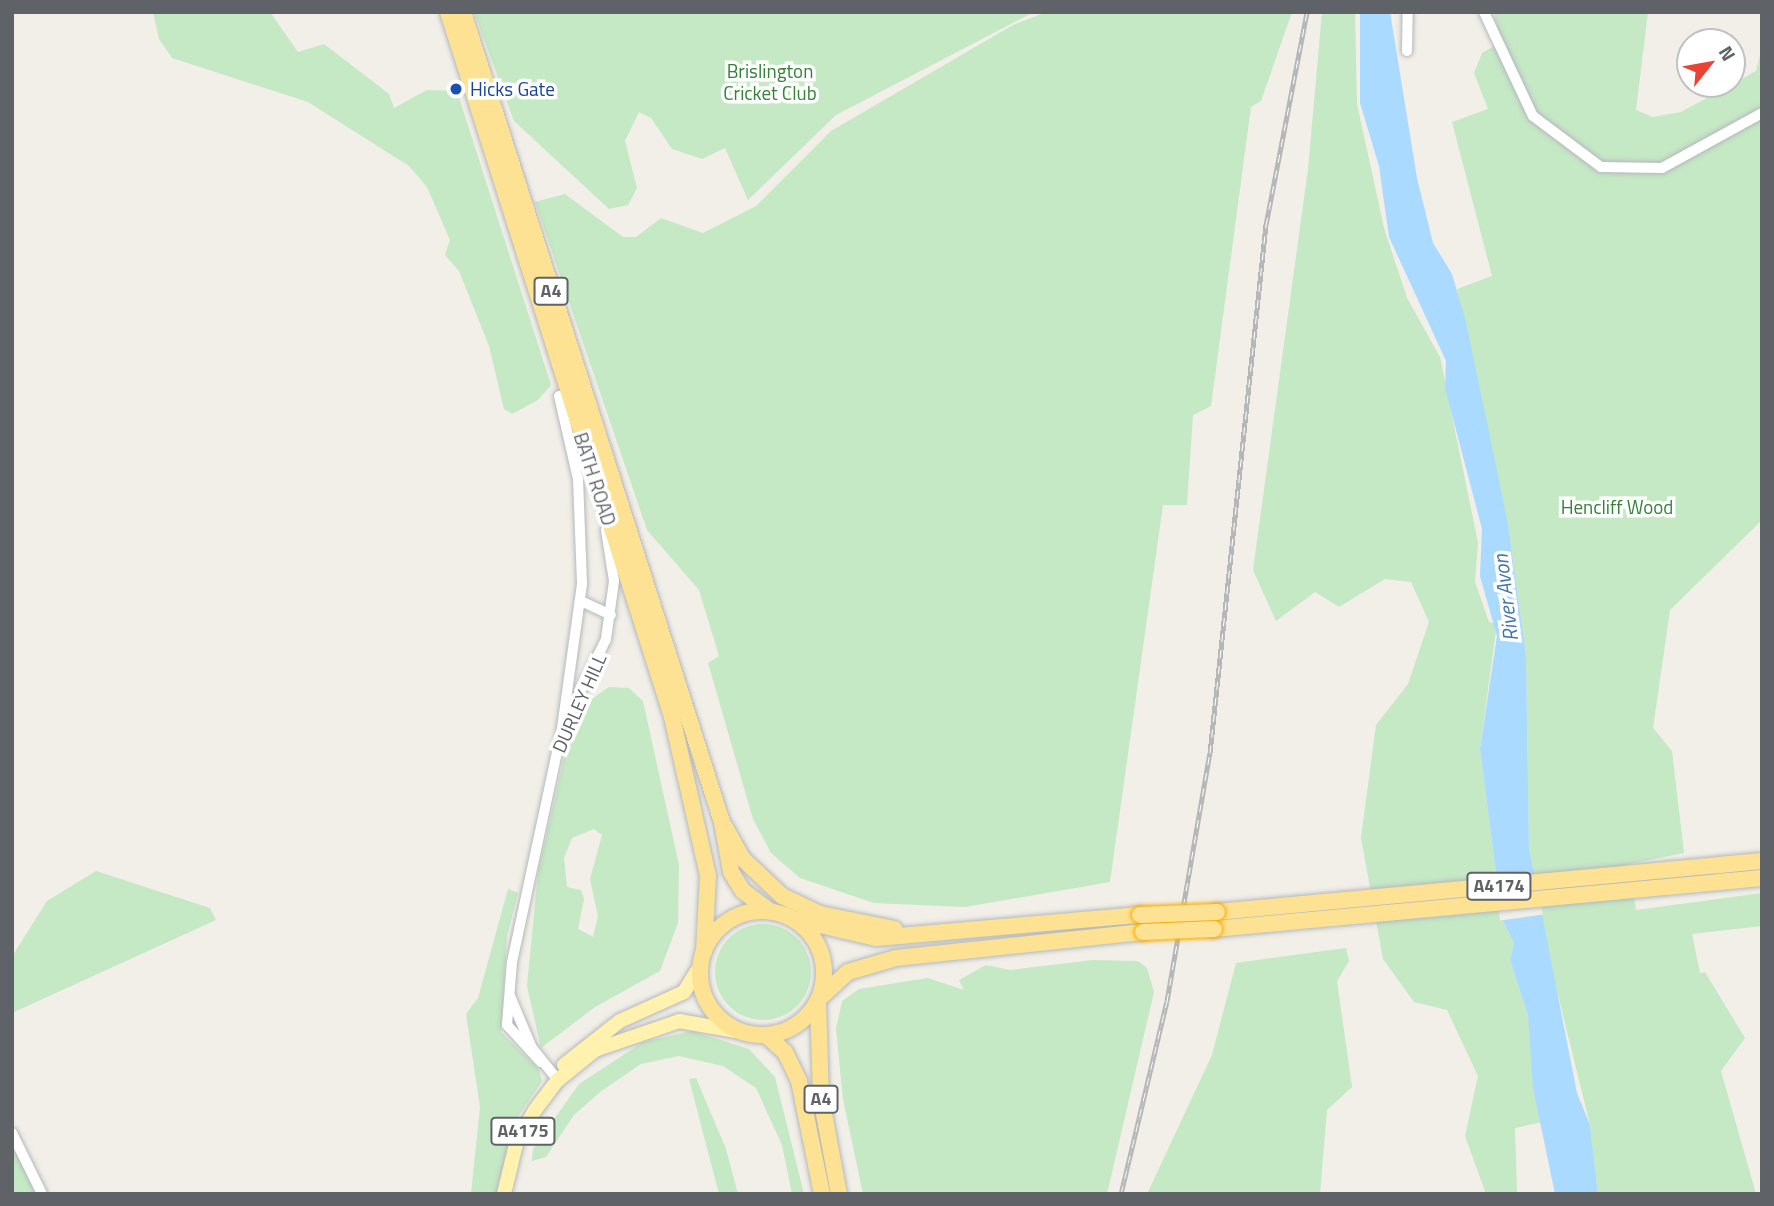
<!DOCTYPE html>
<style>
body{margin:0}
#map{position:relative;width:1774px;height:1206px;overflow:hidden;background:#f1efe8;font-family:"Titillium Web",sans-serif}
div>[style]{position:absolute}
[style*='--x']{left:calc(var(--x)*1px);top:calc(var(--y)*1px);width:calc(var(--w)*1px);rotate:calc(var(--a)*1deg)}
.green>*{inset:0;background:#c5e8c5}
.round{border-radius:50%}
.water>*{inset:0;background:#aadaff}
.pier>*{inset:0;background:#f1efe8;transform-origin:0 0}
.roads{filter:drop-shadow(0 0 2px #b5b8bc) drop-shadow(0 0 2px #b5b8bc)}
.minor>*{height:10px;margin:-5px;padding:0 5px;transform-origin:5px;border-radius:5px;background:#fff}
.major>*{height:14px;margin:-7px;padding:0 7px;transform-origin:7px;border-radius:7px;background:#fff2af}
.highway>*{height:16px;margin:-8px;padding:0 8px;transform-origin:8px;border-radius:8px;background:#fde293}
.highway>.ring{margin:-8px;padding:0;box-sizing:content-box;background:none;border:16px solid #fde293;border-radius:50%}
.rail>*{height:5px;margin-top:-2.5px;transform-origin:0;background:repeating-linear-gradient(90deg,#fff 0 8px,#b6b7b8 0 16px);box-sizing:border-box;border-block:2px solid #b6b7b8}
.bridges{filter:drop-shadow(0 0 2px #f9ab00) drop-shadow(0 0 2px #f9ab00)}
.highway-bridge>*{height:16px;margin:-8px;padding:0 8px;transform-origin:8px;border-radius:8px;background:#fde293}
.dots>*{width:19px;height:19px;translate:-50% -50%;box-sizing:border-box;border:4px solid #fff;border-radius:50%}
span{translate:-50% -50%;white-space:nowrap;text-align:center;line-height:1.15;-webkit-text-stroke:7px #fff;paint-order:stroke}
.shield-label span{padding:2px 5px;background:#fff;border:2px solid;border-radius:5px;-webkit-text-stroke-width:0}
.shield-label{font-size:18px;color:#5f6368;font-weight:700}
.park-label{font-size:19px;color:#348238}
.transit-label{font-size:19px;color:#164399}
.left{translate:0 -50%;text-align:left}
.street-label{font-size:19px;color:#5f6368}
.water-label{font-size:21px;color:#4174aa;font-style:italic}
.frame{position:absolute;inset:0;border:14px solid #5f6368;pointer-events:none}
.north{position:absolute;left:1676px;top:28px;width:70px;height:70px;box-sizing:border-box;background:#fff;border:2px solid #bfc1c3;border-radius:50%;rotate:59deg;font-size:19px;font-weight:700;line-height:28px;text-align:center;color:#5f6368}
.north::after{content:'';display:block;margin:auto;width:24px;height:32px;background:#ea4335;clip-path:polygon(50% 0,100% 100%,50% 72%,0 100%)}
</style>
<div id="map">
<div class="green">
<i style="clip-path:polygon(153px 12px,270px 12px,298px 52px,324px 44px,389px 94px,394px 108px,427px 90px,457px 91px,551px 385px,538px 400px,512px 414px,504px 409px,489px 346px,459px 271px,445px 255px,450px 240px,427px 187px,409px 166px,308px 102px,172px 58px,159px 39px)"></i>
<i style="clip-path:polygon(474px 12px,1034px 12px,836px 115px,748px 200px,725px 148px,702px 159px,672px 149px,651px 118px,639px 112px,625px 141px,637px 188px,628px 205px,609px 209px,514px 121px)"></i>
<i style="clip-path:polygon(1047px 12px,1292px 12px,1261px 101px,1251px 107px,1211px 406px,1193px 415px,1187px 505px,1163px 505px,1110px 882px,965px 907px,874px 903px,800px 878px,771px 853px,753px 819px,708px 663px,719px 656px,699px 590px,647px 530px,535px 202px,565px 194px,623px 237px,636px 237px,661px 218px,703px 233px,756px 206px,831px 131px,1013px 25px)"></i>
<i style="clip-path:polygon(1322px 12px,1355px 12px,1357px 104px,1384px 228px,1407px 298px,1440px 357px,1478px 543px,1475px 582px,1489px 622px,1497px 623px,1480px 749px,1502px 919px,1514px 943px,1510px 960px,1528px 1015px,1543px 1122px,1515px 1128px,1517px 1194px,1486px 1194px,1465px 1136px,1478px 1076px,1447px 1010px,1414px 1002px,1383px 959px,1361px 838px,1376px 725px,1408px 684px,1429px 622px,1411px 582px,1385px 579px,1339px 607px,1315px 592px,1276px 621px,1253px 570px,1308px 169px)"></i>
<i style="clip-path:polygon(1494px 12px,1648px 12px,1636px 110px,1653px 117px,1681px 112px,1756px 71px,1762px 48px,1762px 520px,1670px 610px,1653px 728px,1672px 751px,1684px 853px,1629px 864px,1636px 910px,1762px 893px,1762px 926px,1692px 934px,1700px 973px,1705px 972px,1745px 1038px,1721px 1071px,1756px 1194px,1598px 1194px,1590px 1125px,1541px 926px,1529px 848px,1526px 656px,1508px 523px,1457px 289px,1492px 276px,1452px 122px,1488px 109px,1474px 73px,1482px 53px,1500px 43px)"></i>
<i style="clip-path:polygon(evenodd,609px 687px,629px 688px,643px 701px,679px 865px,678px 923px,660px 971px,595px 1007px,541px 1048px,527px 986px,538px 873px,570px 731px,589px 701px,609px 687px,594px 829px,602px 835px,590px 879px,598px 916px,593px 937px,578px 929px,584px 899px,581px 890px,567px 887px,564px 858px,572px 838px,594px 829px)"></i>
<i style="clip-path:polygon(96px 871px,210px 908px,216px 920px,12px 1013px,13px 955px,47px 901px)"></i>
<i style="clip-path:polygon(508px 889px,518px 893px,507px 936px,501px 1032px,539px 1069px,542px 1081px,517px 1118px,496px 1194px,471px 1194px,480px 1107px,466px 1014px,478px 998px)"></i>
<i class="round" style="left:715px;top:924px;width:96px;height:96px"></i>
<i style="clip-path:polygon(1346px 948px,1349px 961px,1337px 981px,1352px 1087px,1327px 1110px,1320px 1194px,1147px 1194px,1212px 1055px,1236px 963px)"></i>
<i style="clip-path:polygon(1093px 960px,1138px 961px,1147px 968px,1154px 992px,1107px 1194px,863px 1194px,843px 1099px,836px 1029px,842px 1001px,859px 989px,928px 978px,964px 990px,959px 980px,986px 965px,1010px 970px)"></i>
<i style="clip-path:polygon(692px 1031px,749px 1049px,775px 1077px,804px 1194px,792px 1194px,782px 1145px,756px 1088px,723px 1066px,679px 1056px,641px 1064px,600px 1092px,574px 1115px,546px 1157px,532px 1161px,533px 1149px,579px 1084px,643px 1042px)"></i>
<i style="clip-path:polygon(696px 1078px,726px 1149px,738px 1194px,719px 1194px,689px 1079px)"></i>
<i style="clip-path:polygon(12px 1145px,36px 1194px,12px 1194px)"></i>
</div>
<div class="water">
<i style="clip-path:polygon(1360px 12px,1390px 12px,1417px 178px,1433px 243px,1452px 274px,1466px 322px,1508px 523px,1526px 656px,1529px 848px,1577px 1093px,1590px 1125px,1598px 1194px,1555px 1194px,1533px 1088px,1528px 1015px,1510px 960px,1514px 943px,1502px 919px,1480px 749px,1497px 636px,1480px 576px,1482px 529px,1445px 388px,1446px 361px,1389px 237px,1379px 166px,1360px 103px)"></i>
</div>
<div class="pier">
<i style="left:1537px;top:874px;width:41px;height:43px;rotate:82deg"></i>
</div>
<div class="roads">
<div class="minor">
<i style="--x:1484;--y:12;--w:115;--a:64.8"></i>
<i style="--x:1533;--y:116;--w:85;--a:36.9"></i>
<i style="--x:1601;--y:167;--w:61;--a:0.9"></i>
<i style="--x:1662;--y:168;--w:114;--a:-28.8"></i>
<i style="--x:1407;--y:51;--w:39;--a:-89"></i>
<i style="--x:559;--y:396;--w:85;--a:77.1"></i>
<i style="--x:578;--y:479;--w:105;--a:87.8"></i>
<i style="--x:582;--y:584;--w:145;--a:97.9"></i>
<i style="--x:581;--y:601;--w:33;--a:25"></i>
<i style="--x:510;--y:996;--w:56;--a:67.1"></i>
<i style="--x:532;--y:1048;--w:41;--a:50.9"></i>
<i style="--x:541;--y:1062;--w:50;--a:-132.6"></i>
<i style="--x:507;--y:1025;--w:63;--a:-85.5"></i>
<i style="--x:512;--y:962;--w:238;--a:-77.9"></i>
<i style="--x:562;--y:729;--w:100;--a:-63.9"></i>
<i style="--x:606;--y:639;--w:59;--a:-82.1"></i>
<i style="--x:614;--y:581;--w:52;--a:-98.9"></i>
<i style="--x:12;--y:1133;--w:68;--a:63.8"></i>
</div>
<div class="major">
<i style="--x:564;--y:1065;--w:71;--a:-38.2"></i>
<i style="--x:620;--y:1021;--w:70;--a:-24.4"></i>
<i style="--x:684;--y:992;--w:32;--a:-58"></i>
<i style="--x:504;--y:1194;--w:56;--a:-76.5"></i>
<i style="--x:517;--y:1140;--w:35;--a:-59"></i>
<i style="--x:535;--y:1110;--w:38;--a:-53"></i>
<i style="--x:558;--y:1080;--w:48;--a:-39"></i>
<i style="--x:595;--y:1050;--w:89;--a:-19"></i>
<i style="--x:679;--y:1021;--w:64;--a:9.9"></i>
</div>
<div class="highway">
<i style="--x:448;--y:12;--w:740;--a:72.37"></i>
<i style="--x:672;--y:717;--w:163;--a:77.2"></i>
<i style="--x:708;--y:876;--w:76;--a:93"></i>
<i style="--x:463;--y:12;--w:850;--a:72.27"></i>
<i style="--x:722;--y:822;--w:51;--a:79.8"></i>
<i style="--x:731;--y:872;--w:22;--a:58"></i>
<i style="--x:743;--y:891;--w:34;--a:37"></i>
<i style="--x:725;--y:827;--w:37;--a:61"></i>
<i style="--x:743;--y:859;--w:54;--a:43.5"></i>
<i style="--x:782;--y:896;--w:42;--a:25.3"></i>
<i style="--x:820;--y:914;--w:76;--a:11.5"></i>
<i class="ring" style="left:700px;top:911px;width:108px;height:108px"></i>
<i style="--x:1217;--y:912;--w:547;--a:-5.35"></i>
<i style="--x:799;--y:920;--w:79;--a:13.2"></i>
<i style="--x:876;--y:938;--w:265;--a:-5"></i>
<i style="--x:1214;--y:929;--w:550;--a:-5.32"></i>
<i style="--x:820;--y:998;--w:38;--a:-43"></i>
<i style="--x:848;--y:972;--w:50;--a:-16.3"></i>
<i style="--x:896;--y:958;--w:248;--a:-6"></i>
<i style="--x:818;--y:1002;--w:96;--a:88.2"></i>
<i style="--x:821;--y:1098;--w:98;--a:79.4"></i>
<i style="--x:766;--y:1035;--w:25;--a:42"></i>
<i style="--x:785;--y:1052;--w:32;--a:64"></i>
<i style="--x:799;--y:1081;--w:115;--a:78.5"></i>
</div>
</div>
<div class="rail">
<i style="--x:1121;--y:1194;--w:198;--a:-76.6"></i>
<i style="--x:1167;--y:1001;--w:252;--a:-80.2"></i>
<i style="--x:1210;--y:753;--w:531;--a:-83.95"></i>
<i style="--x:1266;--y:225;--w:217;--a:-79.1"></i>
</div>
<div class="bridges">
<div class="highway-bridge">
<i style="--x:1140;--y:915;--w:77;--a:-2.2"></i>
<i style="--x:1143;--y:932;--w:71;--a:-2.4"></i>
</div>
</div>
<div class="dots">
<i style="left:456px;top:89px;background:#1a4fb4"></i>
</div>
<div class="shield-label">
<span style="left:551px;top:291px">A4</span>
<span style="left:1499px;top:886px">A4174</span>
<span style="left:821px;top:1099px">A4</span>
<span style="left:523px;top:1131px">A4175</span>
</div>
<div class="park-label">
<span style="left:770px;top:82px">Brislington<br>Cricket Club</span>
<span style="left:1617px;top:507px">Hencliff Wood</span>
</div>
<div class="transit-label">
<span class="left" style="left:470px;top:89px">Hicks Gate</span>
</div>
<div class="street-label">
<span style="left:595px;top:479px;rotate:72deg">BATH ROAD</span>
<span style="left:579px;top:703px;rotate:-66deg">DURLEY HILL</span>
</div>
<div class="water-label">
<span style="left:1505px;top:598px;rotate:-97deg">River Avon</span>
</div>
<div class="frame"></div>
<div class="north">N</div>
</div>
